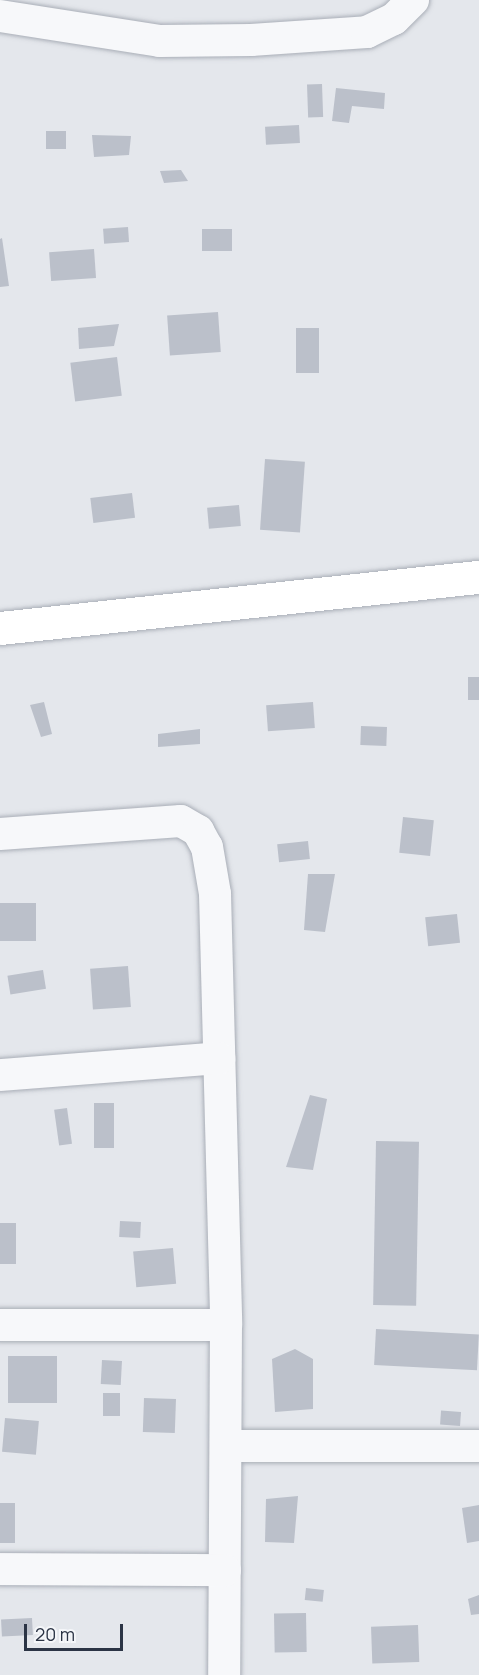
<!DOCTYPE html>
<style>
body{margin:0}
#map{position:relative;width:479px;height:1675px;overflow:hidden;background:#e4e7ec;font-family:Manrope,sans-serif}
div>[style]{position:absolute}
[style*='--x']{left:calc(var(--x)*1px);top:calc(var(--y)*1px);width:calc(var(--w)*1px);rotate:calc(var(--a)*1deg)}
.building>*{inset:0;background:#bbc0ca;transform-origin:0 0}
.roads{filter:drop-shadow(0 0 2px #a9aeb7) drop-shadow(0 0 2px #a9aeb7)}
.street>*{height:32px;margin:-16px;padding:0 16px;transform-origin:16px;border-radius:16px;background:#f7f8fa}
.secondary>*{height:33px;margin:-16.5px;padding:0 16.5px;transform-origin:16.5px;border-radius:16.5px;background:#fff}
span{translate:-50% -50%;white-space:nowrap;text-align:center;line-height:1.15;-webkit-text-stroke:4.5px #f4f6f9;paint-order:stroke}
.scale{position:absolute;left:24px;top:1624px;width:99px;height:27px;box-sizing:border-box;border:3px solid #2b3445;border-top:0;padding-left:8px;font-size:18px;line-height:21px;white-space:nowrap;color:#2b3445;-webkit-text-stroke:4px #f4f6f9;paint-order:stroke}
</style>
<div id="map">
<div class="building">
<i style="left:322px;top:84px;width:33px;height:15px;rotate:88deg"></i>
<i style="clip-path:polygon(336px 88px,385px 93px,384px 109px,352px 106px,349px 123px,332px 121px)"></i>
<i style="left:299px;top:125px;width:18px;height:34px;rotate:87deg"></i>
<i style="left:46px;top:131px;width:20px;height:18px"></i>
<i style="clip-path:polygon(92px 135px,131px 136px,129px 155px,94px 157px)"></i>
<i style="clip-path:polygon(181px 170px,188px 181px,164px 183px,160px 171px)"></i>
<i style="left:128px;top:227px;width:15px;height:25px;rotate:86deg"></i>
<i style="left:232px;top:229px;width:22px;height:30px;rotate:90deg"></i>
<i style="clip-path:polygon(2px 238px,9px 286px,0 287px,0 239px)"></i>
<i style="left:94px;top:249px;width:29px;height:45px;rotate:86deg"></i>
<i style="left:218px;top:312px;width:40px;height:51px;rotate:86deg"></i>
<i style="clip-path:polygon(119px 324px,114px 346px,79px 349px,78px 328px)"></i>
<i style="left:296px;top:328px;width:23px;height:45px"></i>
<i style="left:117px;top:357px;width:39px;height:47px;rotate:83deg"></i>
<i style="left:265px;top:459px;width:40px;height:71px;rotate:4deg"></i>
<i style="left:132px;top:493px;width:25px;height:42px;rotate:83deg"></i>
<i style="left:239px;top:505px;width:21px;height:32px;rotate:85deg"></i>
<i style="left:468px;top:677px;width:11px;height:23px"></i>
<i style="clip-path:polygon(44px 702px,52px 734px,41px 737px,30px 705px)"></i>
<i style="left:313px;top:702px;width:26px;height:47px;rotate:86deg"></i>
<i style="left:361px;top:726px;width:26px;height:19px;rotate:2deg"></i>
<i style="clip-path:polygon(200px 729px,200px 744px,158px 747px,158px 734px)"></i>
<i style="left:403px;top:817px;width:31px;height:36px;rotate:6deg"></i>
<i style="left:308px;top:841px;width:18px;height:31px;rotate:84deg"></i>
<i style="clip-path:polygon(308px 874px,335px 874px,325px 932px,304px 930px)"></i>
<i style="left:0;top:903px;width:36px;height:38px"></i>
<i style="left:457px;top:914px;width:29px;height:32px;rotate:84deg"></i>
<i style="left:128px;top:966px;width:41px;height:38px;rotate:86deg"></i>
<i style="left:43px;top:970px;width:19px;height:36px;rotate:81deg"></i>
<i style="clip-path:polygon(310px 1095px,327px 1099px,313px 1170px,286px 1167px)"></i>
<i style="left:94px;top:1103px;width:20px;height:45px"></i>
<i style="left:67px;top:1108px;width:36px;height:13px;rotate:82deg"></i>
<i style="left:376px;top:1141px;width:43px;height:164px;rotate:1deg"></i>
<i style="left:120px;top:1221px;width:21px;height:16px;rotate:3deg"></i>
<i style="left:0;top:1223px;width:16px;height:41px"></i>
<i style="left:173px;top:1248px;width:36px;height:40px;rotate:85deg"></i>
<i style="left:376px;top:1329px;width:103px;height:36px;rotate:3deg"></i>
<i style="clip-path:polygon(295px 1349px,313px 1359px,313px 1409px,275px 1412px,272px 1359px)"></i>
<i style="left:8px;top:1356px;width:49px;height:47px"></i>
<i style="left:102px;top:1360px;width:20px;height:24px;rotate:3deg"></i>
<i style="left:103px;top:1393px;width:17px;height:23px"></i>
<i style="left:144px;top:1398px;width:32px;height:34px;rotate:2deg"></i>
<i style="left:461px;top:1412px;width:14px;height:20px;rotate:94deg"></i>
<i style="left:5px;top:1418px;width:34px;height:34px;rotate:5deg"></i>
<i style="clip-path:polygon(298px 1496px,294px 1543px,265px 1542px,266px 1499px)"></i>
<i style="left:0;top:1503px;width:15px;height:40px"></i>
<i style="clip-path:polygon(479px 1505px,479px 1541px,467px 1543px,462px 1508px)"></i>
<i style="left:306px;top:1588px;width:18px;height:12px;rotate:6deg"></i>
<i style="clip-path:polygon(479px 1595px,479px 1614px,471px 1615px,468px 1599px)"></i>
<i style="left:306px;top:1613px;width:39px;height:32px;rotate:89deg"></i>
<i style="left:32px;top:1618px;width:17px;height:31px;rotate:87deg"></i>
<i style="left:418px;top:1625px;width:37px;height:47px;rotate:88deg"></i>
</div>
<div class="roads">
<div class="street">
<i style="--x:0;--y:16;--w:162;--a:8.9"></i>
<i style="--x:160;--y:41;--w:91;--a:-0.6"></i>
<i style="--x:251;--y:40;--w:116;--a:-3.9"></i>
<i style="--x:367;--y:32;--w:30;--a:-26"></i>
<i style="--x:394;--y:19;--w:27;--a:-45"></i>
<i style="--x:0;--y:834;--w:181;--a:-4.1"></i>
<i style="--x:181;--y:821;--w:20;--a:30"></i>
<i style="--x:198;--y:831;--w:18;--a:61"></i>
<i style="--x:207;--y:847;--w:48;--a:80.3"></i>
<i style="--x:215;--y:894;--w:431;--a:88.5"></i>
<i style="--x:226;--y:1325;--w:350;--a:90.3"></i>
<i style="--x:0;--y:1075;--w:220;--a:-4.4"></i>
<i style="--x:0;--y:1325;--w:226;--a:0"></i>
<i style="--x:227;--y:1446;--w:252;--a:0"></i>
<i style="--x:0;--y:1569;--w:225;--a:0.3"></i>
</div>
<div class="secondary">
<i style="--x:0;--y:628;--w:482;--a:-6.1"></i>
</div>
</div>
<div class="scale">20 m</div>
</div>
